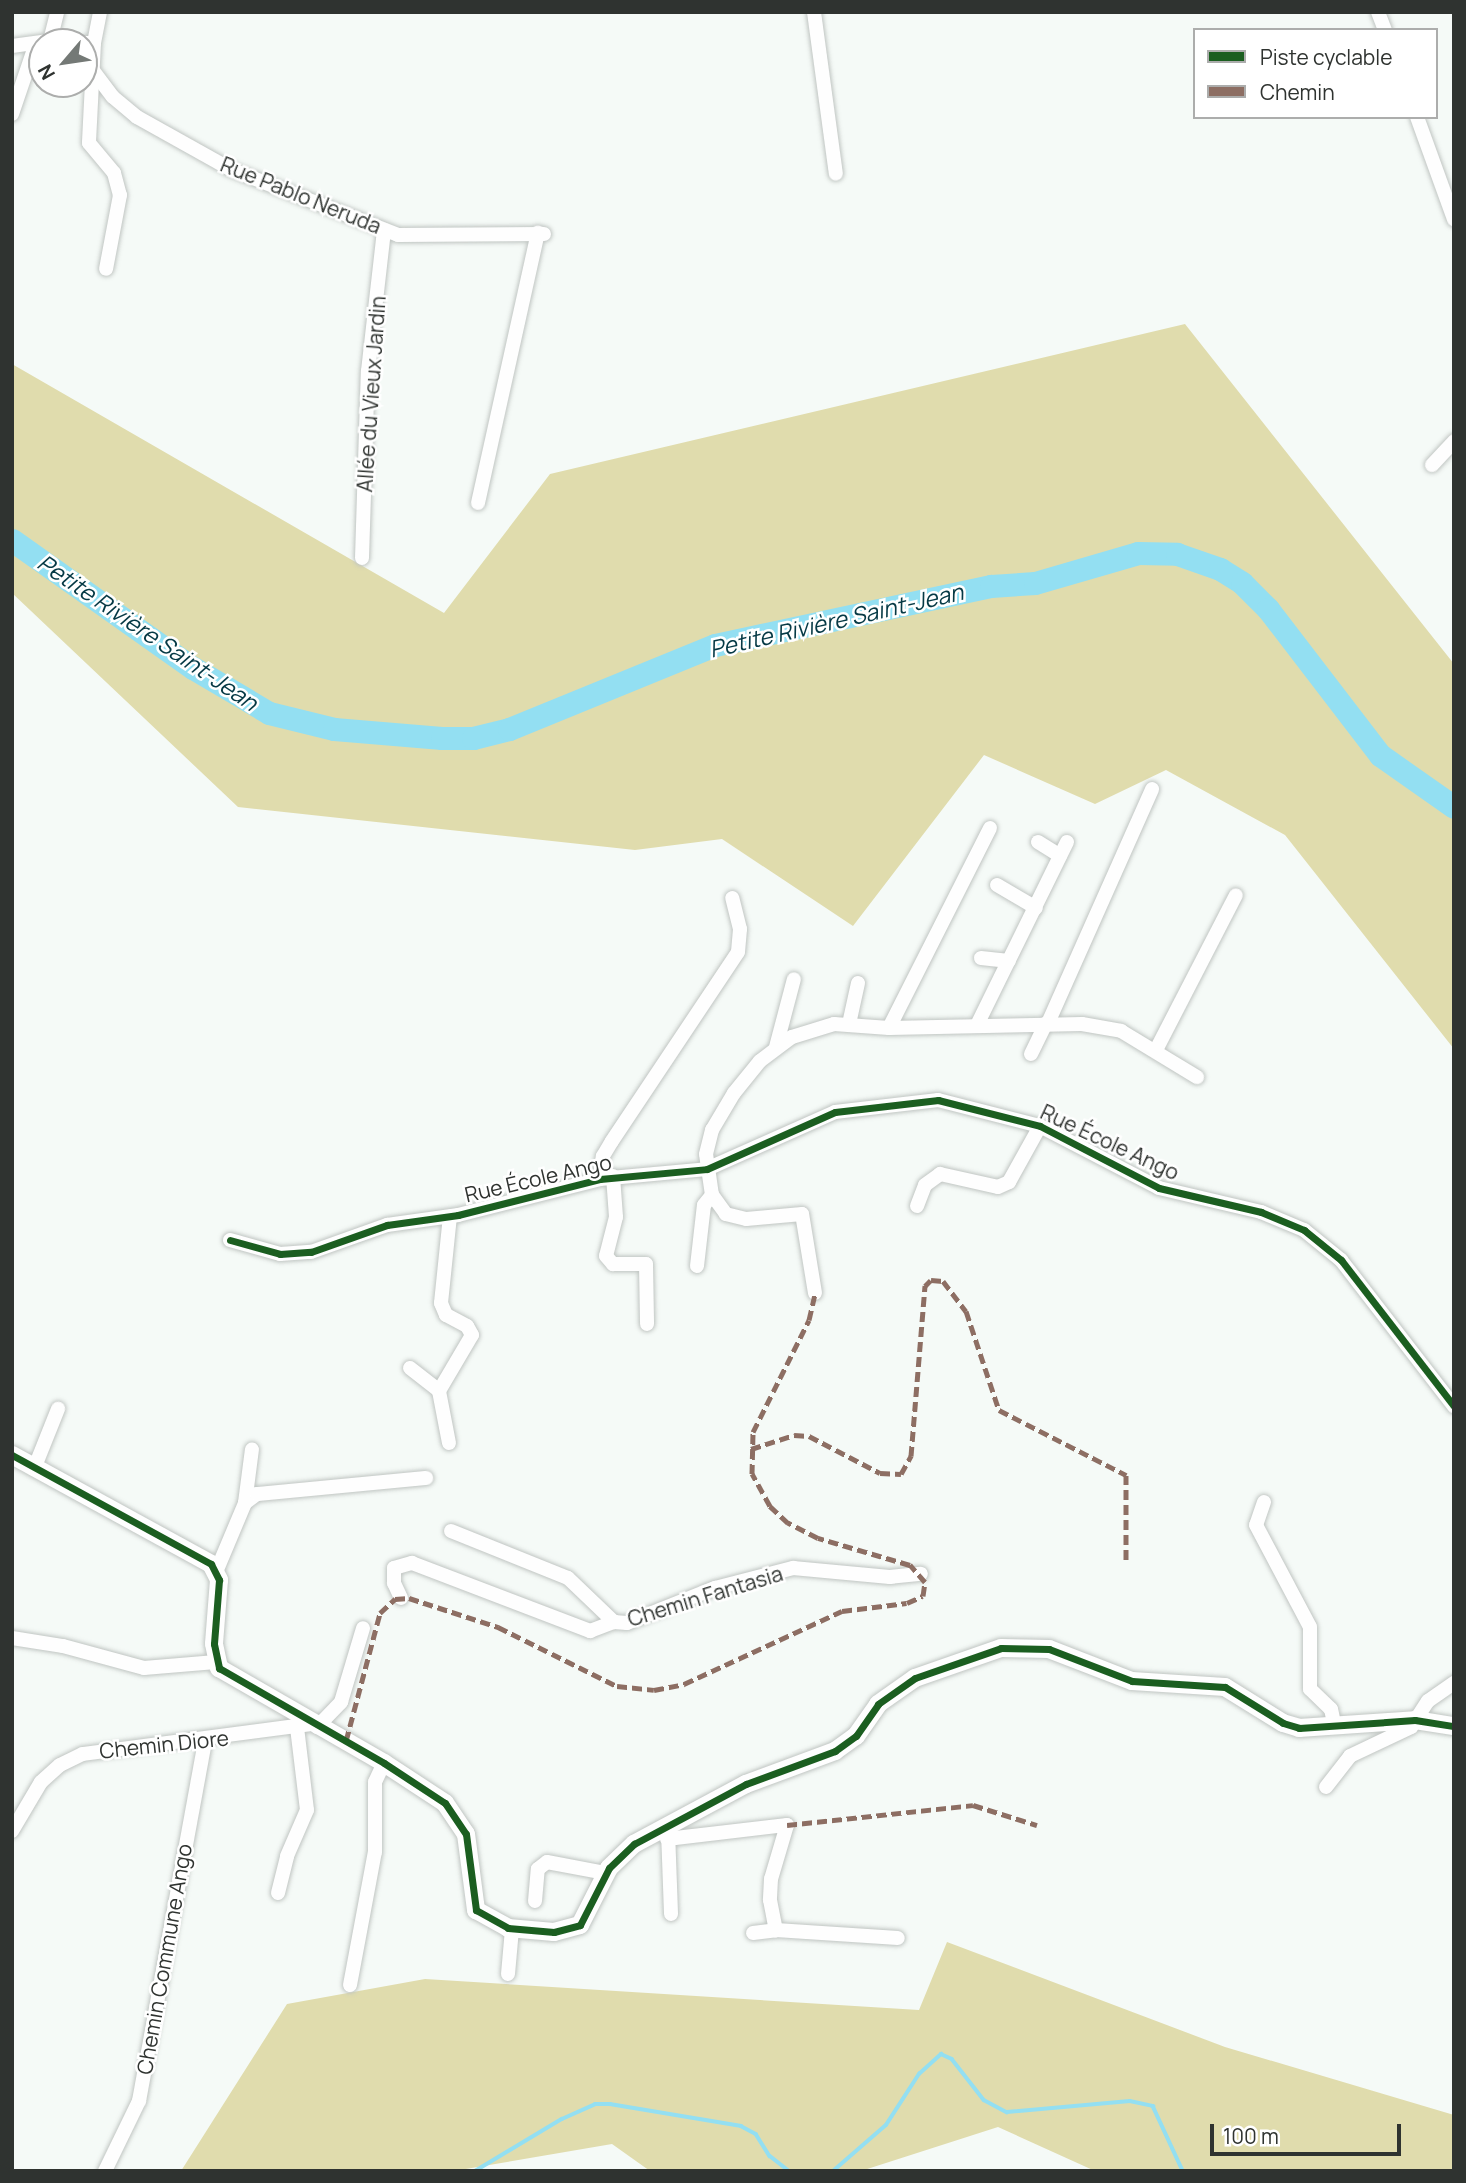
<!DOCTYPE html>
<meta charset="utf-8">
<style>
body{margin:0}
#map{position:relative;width:1466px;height:2183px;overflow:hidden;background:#f5faf7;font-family:Manrope,sans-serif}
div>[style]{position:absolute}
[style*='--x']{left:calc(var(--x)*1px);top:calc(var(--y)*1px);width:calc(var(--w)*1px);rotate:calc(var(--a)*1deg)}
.forest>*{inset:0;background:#e0dcad}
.stream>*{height:3.5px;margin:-1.75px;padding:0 1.75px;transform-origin:1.75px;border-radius:1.75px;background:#93dff2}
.river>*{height:23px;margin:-11.5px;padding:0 11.5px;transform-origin:11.5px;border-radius:11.5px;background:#93dff2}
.roads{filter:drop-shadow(0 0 2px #c0c5c2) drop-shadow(0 0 2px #c0c5c2)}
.minor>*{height:14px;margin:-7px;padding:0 7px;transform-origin:7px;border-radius:7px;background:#fefefe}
.tertiary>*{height:18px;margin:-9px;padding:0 9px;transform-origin:9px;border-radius:9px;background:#fefefe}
.quiet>*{height:5px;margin-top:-2.5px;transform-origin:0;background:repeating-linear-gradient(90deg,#8d6e63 0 10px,transparent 0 15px)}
.cycleway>*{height:7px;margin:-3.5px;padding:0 3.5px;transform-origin:3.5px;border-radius:3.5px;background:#1b5e20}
span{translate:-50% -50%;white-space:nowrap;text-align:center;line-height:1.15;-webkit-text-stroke:5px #fff;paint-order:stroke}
.street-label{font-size:21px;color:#2f3330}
.water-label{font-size:23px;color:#053945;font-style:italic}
.frame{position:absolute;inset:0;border:14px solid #2f3330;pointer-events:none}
.legend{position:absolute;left:1193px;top:28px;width:245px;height:91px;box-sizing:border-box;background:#fff;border:2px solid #acadac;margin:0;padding:9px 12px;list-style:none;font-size:21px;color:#2f3330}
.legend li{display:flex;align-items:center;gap:14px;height:35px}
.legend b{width:35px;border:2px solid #acadac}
.north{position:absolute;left:28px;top:28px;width:70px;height:70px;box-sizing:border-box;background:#fff;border:2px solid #acadac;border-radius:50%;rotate:241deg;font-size:19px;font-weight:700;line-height:28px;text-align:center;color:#2f3330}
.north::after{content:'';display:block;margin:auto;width:24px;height:32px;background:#747976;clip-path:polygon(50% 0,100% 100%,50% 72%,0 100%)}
.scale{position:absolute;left:1210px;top:2124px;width:191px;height:32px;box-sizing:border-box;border:4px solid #2f3330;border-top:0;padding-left:9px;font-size:21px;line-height:24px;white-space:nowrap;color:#2f3330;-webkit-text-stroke:5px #fff;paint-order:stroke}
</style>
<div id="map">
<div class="forest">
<i style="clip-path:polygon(1185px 324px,1454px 664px,1454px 1049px,1285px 835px,1166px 770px,1095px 804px,984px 755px,853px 926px,722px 839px,635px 850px,238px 807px,12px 593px,12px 364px,444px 613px,550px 474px)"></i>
<i style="clip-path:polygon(947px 1942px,1225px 2047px,1454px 2115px,1454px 2171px,1095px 2171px,998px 2127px,861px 2171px,650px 2171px,612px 2144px,454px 2171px,181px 2171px,287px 2004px,425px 1979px,919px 2010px)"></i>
</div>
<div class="stream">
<i style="--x:475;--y:2171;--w:101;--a:-30.9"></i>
<i style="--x:562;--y:2119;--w:36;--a:-24"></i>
<i style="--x:595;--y:2104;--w:15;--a:0"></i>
<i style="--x:610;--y:2104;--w:133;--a:9.5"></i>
<i style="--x:741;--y:2126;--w:17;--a:28"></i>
<i style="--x:756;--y:2134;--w:26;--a:58"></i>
<i style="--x:770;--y:2156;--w:24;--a:38"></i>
<i style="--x:833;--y:2171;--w:70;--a:-41"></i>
<i style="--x:886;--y:2125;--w:61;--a:-57.1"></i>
<i style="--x:919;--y:2074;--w:30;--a:-42"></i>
<i style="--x:941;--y:2054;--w:12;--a:24"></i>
<i style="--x:952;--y:2059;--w:52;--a:52"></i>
<i style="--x:984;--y:2100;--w:26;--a:28"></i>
<i style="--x:1007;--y:2112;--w:123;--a:-5.1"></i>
<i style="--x:1130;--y:2101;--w:24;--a:12"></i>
<i style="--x:1153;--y:2106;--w:72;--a:65.2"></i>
</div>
<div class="river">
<i style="--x:12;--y:540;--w:222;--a:35.3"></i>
<i style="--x:193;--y:668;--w:88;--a:30.6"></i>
<i style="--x:269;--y:713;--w:67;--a:13.8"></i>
<i style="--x:334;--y:729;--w:108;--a:4.8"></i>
<i style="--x:442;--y:738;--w:31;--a:0"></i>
<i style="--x:473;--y:738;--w:37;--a:-14"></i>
<i style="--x:509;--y:729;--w:222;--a:-22.2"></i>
<i style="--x:715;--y:645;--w:282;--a:-12.1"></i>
<i style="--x:991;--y:586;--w:44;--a:-3.9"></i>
<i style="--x:1035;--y:583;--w:107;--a:-16.2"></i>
<i style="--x:1138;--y:553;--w:39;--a:1"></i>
<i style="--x:1177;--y:554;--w:46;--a:19.2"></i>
<i style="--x:1220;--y:569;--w:26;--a:32"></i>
<i style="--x:1242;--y:583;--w:37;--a:45"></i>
<i style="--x:1268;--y:609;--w:184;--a:52.5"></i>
<i style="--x:1380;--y:755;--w:90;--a:35.1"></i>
</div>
<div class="roads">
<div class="minor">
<i style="--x:814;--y:12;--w:163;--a:82.3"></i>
<i style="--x:1378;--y:12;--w:19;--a:69"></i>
<i style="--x:50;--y:41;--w:30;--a:-76"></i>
<i style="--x:44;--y:42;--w:22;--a:0"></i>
<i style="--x:85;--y:43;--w:9;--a:0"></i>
<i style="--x:94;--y:43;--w:32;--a:-79"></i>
<i style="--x:94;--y:43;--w:100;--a:92.9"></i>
<i style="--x:89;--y:143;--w:39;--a:50"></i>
<i style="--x:114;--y:173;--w:23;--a:75"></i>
<i style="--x:120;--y:195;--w:75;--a:100.7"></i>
<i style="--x:12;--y:46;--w:30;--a:-8"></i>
<i style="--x:94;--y:72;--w:31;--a:53"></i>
<i style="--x:113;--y:97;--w:31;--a:40"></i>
<i style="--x:137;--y:117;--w:107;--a:29.2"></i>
<i style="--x:230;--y:169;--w:180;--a:21.4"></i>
<i style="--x:398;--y:235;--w:146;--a:-0.4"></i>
<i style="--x:12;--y:114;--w:75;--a:-71.3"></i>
<i style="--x:1417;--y:117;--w:109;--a:70.1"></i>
<i style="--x:1432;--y:465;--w:33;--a:-47"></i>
<i style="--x:478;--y:503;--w:277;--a:-77.5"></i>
<i style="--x:362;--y:558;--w:187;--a:-88.2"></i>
<i style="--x:368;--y:371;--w:142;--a:-83.5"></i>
<i style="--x:1038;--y:842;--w:26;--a:32"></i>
<i style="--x:997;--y:885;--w:45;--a:30.5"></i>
<i style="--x:981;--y:958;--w:28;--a:6"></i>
<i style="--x:1048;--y:1023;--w:256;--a:-66"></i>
<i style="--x:849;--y:1024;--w:42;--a:-77.6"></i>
<i style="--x:977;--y:1025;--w:204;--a:-63.8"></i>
<i style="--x:889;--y:1028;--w:224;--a:-63.2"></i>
<i style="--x:776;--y:1047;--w:70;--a:-75.2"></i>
<i style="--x:1156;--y:1050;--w:174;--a:-62.7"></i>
<i style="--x:1031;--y:1054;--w:34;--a:-64"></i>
<i style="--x:613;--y:1176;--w:41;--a:85.8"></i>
<i style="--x:616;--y:1217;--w:40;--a:104.4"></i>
<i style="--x:606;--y:1256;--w:11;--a:49"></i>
<i style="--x:613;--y:1264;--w:33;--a:0"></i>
<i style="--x:646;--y:1264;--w:60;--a:89"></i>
<i style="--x:600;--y:1179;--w:23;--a:-83"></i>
<i style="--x:603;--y:1156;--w:17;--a:-59"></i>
<i style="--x:612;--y:1141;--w:227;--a:-56.3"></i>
<i style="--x:738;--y:952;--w:23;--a:-85"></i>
<i style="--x:740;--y:929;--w:32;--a:-104"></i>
<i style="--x:917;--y:1206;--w:22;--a:-69"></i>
<i style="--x:925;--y:1185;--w:19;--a:-36"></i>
<i style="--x:940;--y:1174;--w:59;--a:12.6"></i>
<i style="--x:998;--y:1187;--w:12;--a:-24"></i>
<i style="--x:1009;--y:1182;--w:64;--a:-61"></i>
<i style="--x:230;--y:1240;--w:52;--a:15.6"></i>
<i style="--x:280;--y:1254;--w:31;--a:-4"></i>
<i style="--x:311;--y:1252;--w:81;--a:-19.6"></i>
<i style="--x:387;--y:1225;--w:72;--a:-8"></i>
<i style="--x:458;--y:1215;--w:146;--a:-14.2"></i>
<i style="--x:600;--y:1179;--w:107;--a:-5.3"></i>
<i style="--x:707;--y:1169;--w:140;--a:-24"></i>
<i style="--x:835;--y:1112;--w:104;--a:-6.6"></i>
<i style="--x:938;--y:1100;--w:105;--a:14.3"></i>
<i style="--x:1040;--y:1126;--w:134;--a:27.5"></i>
<i style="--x:1159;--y:1188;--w:105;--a:13.2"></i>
<i style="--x:1261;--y:1212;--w:47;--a:22.7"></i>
<i style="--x:1304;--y:1230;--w:48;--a:39"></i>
<i style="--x:1341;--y:1260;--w:185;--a:52.3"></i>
<i style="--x:697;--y:1266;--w:61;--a:-83.5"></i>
<i style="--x:704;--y:1205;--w:13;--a:-51"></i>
<i style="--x:815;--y:1293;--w:80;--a:-99.3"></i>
<i style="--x:802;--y:1214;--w:56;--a:174.9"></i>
<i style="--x:746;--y:1219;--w:21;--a:-166"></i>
<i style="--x:726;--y:1214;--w:24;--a:-126"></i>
<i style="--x:712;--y:1195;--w:41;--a:-98.3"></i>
<i style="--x:706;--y:1154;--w:25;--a:-76"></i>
<i style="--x:712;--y:1130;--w:43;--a:-59.3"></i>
<i style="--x:734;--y:1093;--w:41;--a:-50.9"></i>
<i style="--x:760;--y:1061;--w:40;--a:-37"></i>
<i style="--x:792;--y:1037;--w:44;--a:-17.2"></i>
<i style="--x:834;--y:1024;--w:55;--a:4.2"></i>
<i style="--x:889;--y:1028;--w:193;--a:-1.2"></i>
<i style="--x:1082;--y:1024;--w:40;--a:10"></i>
<i style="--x:1121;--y:1031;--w:89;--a:31.2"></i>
<i style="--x:410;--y:1368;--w:37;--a:38"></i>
<i style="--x:449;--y:1443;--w:53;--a:-100.9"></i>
<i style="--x:439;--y:1391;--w:65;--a:-59.5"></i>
<i style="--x:472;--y:1335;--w:10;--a:-119"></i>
<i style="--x:467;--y:1326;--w:24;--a:-152"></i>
<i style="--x:446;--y:1315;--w:13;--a:-113"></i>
<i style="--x:441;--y:1303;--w:87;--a:-84.1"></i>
<i style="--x:34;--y:1469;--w:65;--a:-68.2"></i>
<i style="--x:1264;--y:1502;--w:24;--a:109"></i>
<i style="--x:1256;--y:1525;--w:115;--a:62.1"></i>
<i style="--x:1310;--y:1627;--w:62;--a:90"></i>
<i style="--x:1310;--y:1689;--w:29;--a:44"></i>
<i style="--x:1331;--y:1709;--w:14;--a:78"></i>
<i style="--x:245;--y:1503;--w:54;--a:-82.6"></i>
<i style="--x:451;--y:1531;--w:126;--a:21.9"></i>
<i style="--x:568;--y:1578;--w:64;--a:43.7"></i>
<i style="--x:216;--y:1572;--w:75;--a:-67.2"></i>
<i style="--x:245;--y:1503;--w:15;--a:-37"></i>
<i style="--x:257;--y:1494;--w:170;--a:-5.4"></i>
<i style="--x:401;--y:1598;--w:17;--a:-115"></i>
<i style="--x:394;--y:1583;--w:15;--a:-90"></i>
<i style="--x:394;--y:1568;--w:19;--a:-16"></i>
<i style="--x:412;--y:1563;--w:191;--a:20.9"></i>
<i style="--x:590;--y:1631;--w:26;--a:-21"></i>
<i style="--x:614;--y:1622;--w:13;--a:4"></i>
<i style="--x:627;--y:1623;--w:95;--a:-21.7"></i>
<i style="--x:715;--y:1588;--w:81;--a:-14.4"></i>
<i style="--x:793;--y:1568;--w:97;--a:5.3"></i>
<i style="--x:890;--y:1577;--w:31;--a:-6"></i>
<i style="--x:12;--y:1638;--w:52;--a:8.9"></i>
<i style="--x:63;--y:1646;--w:84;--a:15.2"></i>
<i style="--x:144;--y:1668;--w:72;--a:-4.8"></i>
<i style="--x:317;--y:1727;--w:35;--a:-46"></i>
<i style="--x:341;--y:1702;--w:77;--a:-73.4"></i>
<i style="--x:1326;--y:1787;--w:39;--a:-52"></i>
<i style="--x:1350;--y:1756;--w:68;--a:-25.4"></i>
<i style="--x:1411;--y:1727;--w:31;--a:-57"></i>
<i style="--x:1428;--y:1701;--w:32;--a:-35"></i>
<i style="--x:12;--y:1831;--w:57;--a:-59.4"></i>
<i style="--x:41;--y:1782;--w:25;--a:-42"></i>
<i style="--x:60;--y:1765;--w:25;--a:-26"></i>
<i style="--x:83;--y:1754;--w:229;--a:-7.5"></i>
<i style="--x:668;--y:1831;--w:83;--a:87.9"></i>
<i style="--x:667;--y:1839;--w:121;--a:-6.7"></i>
<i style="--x:787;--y:1825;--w:56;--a:106.5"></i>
<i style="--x:771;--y:1879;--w:21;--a:93"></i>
<i style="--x:770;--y:1900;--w:31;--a:79"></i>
<i style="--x:776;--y:1930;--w:122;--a:3.8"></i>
<i style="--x:278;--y:1893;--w:38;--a:-76"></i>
<i style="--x:287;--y:1856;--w:50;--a:-66.5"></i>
<i style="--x:307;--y:1810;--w:84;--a:-96.9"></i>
<i style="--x:535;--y:1901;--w:32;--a:-85"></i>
<i style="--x:538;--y:1869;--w:11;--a:-38"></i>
<i style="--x:547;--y:1862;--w:60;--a:10.6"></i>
<i style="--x:753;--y:1933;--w:23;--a:-7"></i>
<i style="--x:508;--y:1974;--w:45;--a:-84.9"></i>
<i style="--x:350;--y:1985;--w:135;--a:-79.4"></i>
<i style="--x:375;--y:1852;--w:70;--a:-90"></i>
<i style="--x:375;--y:1782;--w:21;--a:-65"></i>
<i style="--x:105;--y:2171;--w:78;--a:-64.1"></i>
<i style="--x:139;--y:2101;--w:366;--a:-79.6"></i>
</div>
<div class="tertiary">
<i style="--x:12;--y:1455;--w:227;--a:28.7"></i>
<i style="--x:211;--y:1564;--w:18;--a:63"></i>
<i style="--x:219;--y:1580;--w:64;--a:94.5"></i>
<i style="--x:214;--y:1644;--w:25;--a:78"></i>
<i style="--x:219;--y:1668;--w:190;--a:29.9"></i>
<i style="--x:384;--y:1763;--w:73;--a:33.3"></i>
<i style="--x:445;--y:1803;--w:37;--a:56"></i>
<i style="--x:466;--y:1834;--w:77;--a:82.5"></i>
<i style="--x:476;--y:1910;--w:37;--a:29"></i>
<i style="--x:508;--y:1928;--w:46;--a:5"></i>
<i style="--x:554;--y:1932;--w:27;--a:-15"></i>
<i style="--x:580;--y:1925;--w:64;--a:-63"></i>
<i style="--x:609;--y:1868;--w:35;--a:-44"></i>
<i style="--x:634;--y:1844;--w:127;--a:-28.2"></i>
<i style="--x:746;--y:1784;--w:95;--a:-20.3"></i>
<i style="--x:835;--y:1751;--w:26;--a:-36"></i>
<i style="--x:856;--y:1736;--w:39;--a:-55"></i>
<i style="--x:878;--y:1704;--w:45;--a:-35.1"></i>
<i style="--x:915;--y:1678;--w:91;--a:-19.2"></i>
<i style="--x:1001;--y:1648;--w:48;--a:1.2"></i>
<i style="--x:1049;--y:1649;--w:89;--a:21.1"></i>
<i style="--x:1132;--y:1681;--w:93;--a:3.7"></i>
<i style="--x:1225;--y:1687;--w:68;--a:31.8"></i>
<i style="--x:1283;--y:1723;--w:17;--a:17"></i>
<i style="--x:1299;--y:1728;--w:116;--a:-3.9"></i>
<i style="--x:1415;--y:1720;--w:39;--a:9"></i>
</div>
</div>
<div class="quiet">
<i style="--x:751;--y:1449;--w:45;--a:-18"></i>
<i style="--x:794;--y:1435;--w:15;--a:4"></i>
<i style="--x:809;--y:1436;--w:80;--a:27.5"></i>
<i style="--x:880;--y:1473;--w:21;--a:3"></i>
<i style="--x:901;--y:1474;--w:21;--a:-61"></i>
<i style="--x:911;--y:1456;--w:171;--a:-85.3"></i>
<i style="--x:925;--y:1286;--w:8;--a:-45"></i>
<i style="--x:931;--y:1280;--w:12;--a:5"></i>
<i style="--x:943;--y:1281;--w:38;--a:53"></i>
<i style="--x:966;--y:1311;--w:104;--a:71.6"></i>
<i style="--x:999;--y:1410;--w:143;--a:27.1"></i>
<i style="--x:1126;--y:1475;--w:85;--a:90"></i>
<i style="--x:346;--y:1741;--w:132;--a:-75.1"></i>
<i style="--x:380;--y:1613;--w:21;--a:-43"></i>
<i style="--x:395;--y:1599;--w:14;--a:-4"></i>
<i style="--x:409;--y:1598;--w:94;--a:18"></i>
<i style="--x:498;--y:1627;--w:133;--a:26.4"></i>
<i style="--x:617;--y:1686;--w:37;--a:6"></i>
<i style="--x:654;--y:1690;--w:31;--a:-11"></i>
<i style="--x:684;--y:1684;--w:174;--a:-24.8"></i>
<i style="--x:842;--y:1611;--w:65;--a:-7"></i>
<i style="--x:907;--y:1603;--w:17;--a:-24"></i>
<i style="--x:923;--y:1596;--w:14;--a:-82"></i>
<i style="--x:925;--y:1582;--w:23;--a:-131"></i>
<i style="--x:910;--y:1565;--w:96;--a:-163.6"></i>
<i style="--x:818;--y:1538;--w:34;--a:-153"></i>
<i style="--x:788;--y:1523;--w:25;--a:-137"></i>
<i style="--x:770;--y:1506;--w:37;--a:-119"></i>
<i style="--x:752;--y:1474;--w:42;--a:-88.6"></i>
<i style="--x:753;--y:1432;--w:125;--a:-63.4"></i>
<i style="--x:809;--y:1320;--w:28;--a:-77"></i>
<i style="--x:787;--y:1825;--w:187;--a:-6.1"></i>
<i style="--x:973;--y:1805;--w:67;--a:17.4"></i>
</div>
<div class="cycleway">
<i style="--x:230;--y:1240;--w:52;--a:15.6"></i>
<i style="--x:280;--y:1254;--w:31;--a:-4"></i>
<i style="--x:311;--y:1252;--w:81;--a:-19.6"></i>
<i style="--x:387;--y:1225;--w:72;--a:-8"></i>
<i style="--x:458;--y:1215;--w:146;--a:-14.2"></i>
<i style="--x:600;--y:1179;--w:107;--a:-5.3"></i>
<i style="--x:707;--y:1169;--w:140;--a:-24"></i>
<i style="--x:835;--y:1112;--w:104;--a:-6.6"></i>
<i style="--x:938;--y:1100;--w:105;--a:14.3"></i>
<i style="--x:1040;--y:1126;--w:134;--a:27.5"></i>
<i style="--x:1159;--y:1188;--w:105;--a:13.2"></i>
<i style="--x:1261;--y:1212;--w:47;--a:22.7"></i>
<i style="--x:1304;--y:1230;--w:48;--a:39"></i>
<i style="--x:1341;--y:1260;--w:185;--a:52.3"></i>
<i style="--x:12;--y:1455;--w:227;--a:28.7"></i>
<i style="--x:211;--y:1564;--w:18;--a:63"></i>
<i style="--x:219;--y:1580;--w:64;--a:94.5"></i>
<i style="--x:214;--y:1644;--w:25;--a:78"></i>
<i style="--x:219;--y:1668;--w:190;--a:29.9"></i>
<i style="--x:384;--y:1763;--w:73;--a:33.3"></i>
<i style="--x:445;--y:1803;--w:37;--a:56"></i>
<i style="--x:466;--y:1834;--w:77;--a:82.5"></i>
<i style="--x:476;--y:1910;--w:37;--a:29"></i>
<i style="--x:508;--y:1928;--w:46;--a:5"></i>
<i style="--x:554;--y:1932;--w:27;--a:-15"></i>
<i style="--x:580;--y:1925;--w:64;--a:-63"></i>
<i style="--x:609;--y:1868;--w:35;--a:-44"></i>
<i style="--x:634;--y:1844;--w:127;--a:-28.2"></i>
<i style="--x:746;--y:1784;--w:95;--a:-20.3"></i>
<i style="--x:835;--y:1751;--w:26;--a:-36"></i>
<i style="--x:856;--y:1736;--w:39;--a:-55"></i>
<i style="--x:878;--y:1704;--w:45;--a:-35.1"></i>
<i style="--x:915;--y:1678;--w:91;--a:-19.2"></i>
<i style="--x:1001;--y:1648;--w:48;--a:1.2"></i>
<i style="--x:1049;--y:1649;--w:89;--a:21.1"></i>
<i style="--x:1132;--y:1681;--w:93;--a:3.7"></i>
<i style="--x:1225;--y:1687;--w:68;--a:31.8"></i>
<i style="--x:1283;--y:1723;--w:17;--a:17"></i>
<i style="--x:1299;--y:1728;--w:116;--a:-3.9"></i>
<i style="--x:1415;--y:1720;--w:39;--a:9"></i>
</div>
<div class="street-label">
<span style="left:301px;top:195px;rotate:22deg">Rue Pablo Neruda</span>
<span style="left:371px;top:394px;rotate:-86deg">Allée du Vieux Jardin</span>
<span style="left:1110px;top:1142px;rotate:25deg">Rue École Ango</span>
<span style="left:538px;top:1178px;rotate:-13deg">Rue École Ango</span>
<span style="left:705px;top:1596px;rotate:-17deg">Chemin Fantasia</span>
<span style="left:164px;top:1744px;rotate:-6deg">Chemin Diore</span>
<span style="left:164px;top:1959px;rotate:-80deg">Chemin Commune Ango</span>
</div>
<div class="water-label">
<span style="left:836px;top:620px;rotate:-13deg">Petite Rivière Saint-Jean</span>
<span style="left:148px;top:632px;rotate:34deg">Petite Rivière Saint-Jean</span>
</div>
<div class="frame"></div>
<ul class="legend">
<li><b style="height:9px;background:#1b5e20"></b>Piste cyclable</li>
<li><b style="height:9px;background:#8d6e63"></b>Chemin</li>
</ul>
<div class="north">N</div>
<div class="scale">100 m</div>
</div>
